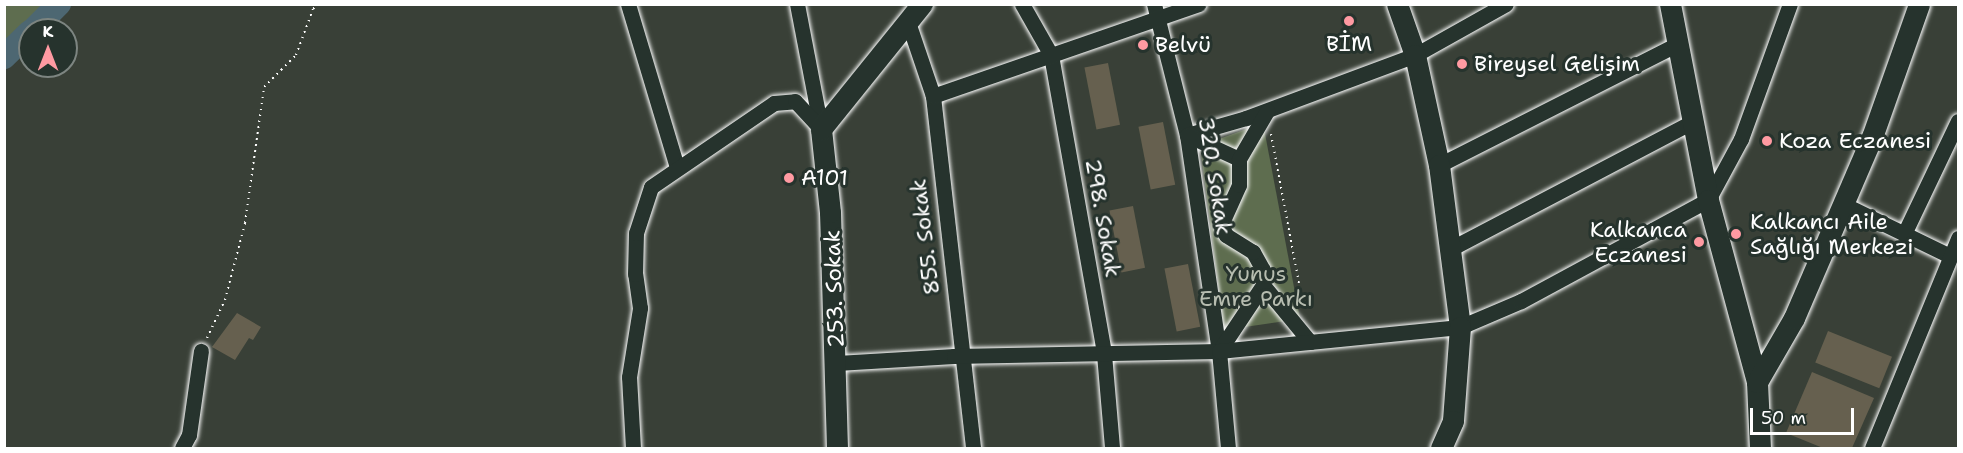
<!DOCTYPE html>
<meta charset="utf-8">
<style>
body{margin:0}
#map{position:relative;width:1963px;height:453px;overflow:hidden;background:#394037;font-family:"Shantell Sans",sans-serif}
div>[style]{position:absolute}
[style*='--x']{left:calc(var(--x)*1px);top:calc(var(--y)*1px);width:calc(var(--w)*1px);rotate:calc(var(--a)*1deg)}
.green>*{inset:0;background:#5e6d4f}
.river>*{height:24px;margin:-12px;padding:0 12px;transform-origin:12px;border-radius:12px;background:#4d6772}
.building>*{inset:0;background:#66604f;transform-origin:0 0}
.path>*{height:2px;margin-top:-1px;transform-origin:0;background:repeating-linear-gradient(90deg,#fff 0 1.5px,transparent 0 6px)}
.roads{filter:drop-shadow(0 0 2px #fff) drop-shadow(0 0 2px #fff)}
.street>*{height:15px;margin:-7.5px;padding:0 7.5px;transform-origin:7.5px;border-radius:7.5px;background:#26332d}
.secondary>*{height:21px;margin:-10.5px;padding:0 10.5px;transform-origin:10.5px;border-radius:10.5px;background:#26332d}
.dots>*{width:16px;height:16px;translate:-50% -50%;box-sizing:border-box;border:3px solid #26332d;border-radius:50%}
span{translate:-50% -50%;white-space:nowrap;text-align:center;line-height:1.15;-webkit-text-stroke:6px #26332d;paint-order:stroke}
.poi-label{font-size:22px;color:#fff}
.left{translate:0 -50%;text-align:left}
.right{translate:-100% -50%;text-align:right}
.street-label{font-size:22px;color:#fff}
.park-label{font-size:22px;color:#b7bdb0}
.frame{position:absolute;inset:0;border:6px solid #fff;pointer-events:none}
.north{position:absolute;left:18px;top:18px;width:60px;height:60px;box-sizing:border-box;background:#26332d;border:2px solid #7d8581;border-radius:50%;rotate:0deg;font-size:16px;font-weight:700;line-height:24px;text-align:center;color:#fff}
.north::after{content:'';display:block;margin:auto;width:21px;height:27px;background:#ff9aa2;clip-path:polygon(50% 0,100% 100%,50% 72%,0 100%)}
.scale{position:absolute;left:1750px;top:408px;width:104px;height:27px;box-sizing:border-box;border:3px solid #fff;border-top:0;padding-left:8px;font-size:18px;line-height:21px;white-space:nowrap;color:#fff;-webkit-text-stroke:4px #26332d;paint-order:stroke}
</style>
<div id="map">
<div class="green">
<i style="clip-path:polygon(5px 4px,51px 4px,51px 5px,5px 45px)"></i>
<i style="clip-path:polygon(1263px 123px,1300px 319px,1224px 330px,1200px 146px)"></i>
</div>
<div class="river">
<i style="--x:33;--y:30;--w:37;--a:-45"></i>
<i style="--x:4;--y:57;--w:36;--a:-44"></i>
</div>
<div class="building">
<i style="left:1108px;top:63px;width:63px;height:24px;rotate:79deg"></i>
<i style="left:1163px;top:122px;width:64px;height:25px;rotate:79deg"></i>
<i style="left:1133px;top:206px;width:63px;height:24px;rotate:79deg"></i>
<i style="left:1188px;top:264px;width:64px;height:24px;rotate:79deg"></i>
<i style="clip-path:polygon(237px 313px,261px 327px,253px 340px,249px 338px,235px 360px,212px 347px)"></i>
<i style="left:1828px;top:331px;width:69px;height:34px;rotate:22deg"></i>
<i style="clip-path:polygon(1812px 372px,1874px 398px,1852px 448px,1823px 448px,1786px 433px)"></i>
</div>
<div class="path">
<i style="--x:1271;--y:134;--w:180;--a:79.4"></i>
<i style="--x:207;--y:338;--w:42;--a:-64.7"></i>
<i style="--x:225;--y:300;--w:80;--a:-75.4"></i>
<i style="--x:245;--y:223;--w:137;--a:-82"></i>
<i style="--x:264;--y:87;--w:45;--a:-45"></i>
<i style="--x:296;--y:55;--w:49;--a:-69.7"></i>
<i style="--x:313;--y:9;--w:7;--a:-45"></i>
</div>
<div class="roads">
<div class="street">
<i style="--x:628;--y:4;--w:170;--a:73.3"></i>
<i style="--x:797;--y:4;--w:127;--a:79.1"></i>
<i style="--x:1022;--y:4;--w:59;--a:60.4"></i>
<i style="--x:1051;--y:55;--w:304;--a:79.9"></i>
<i style="--x:1104;--y:354;--w:94;--a:85.1"></i>
<i style="--x:1154;--y:4;--w:135;--a:75.9"></i>
<i style="--x:1187;--y:135;--w:218;--a:81.6"></i>
<i style="--x:1219;--y:351;--w:97;--a:84.7"></i>
<i style="--x:908;--y:22;--w:78;--a:71.3"></i>
<i style="--x:933;--y:96;--w:354;--a:83.5"></i>
<i style="--x:933;--y:96;--w:281;--a:-19.1"></i>
<i style="--x:1187;--y:135;--w:61;--a:-16.1"></i>
<i style="--x:1246;--y:118;--w:180;--a:-20.4"></i>
<i style="--x:1415;--y:55;--w:104;--a:-29.3"></i>
<i style="--x:1187;--y:135;--w:57;--a:24.8"></i>
<i style="--x:1439;--y:165;--w:268;--a:-26.9"></i>
<i style="--x:1843;--y:204;--w:119;--a:25.9"></i>
<i style="--x:1904;--y:234;--w:125;--a:-64.5"></i>
<i style="--x:1450;--y:249;--w:273;--a:-27.7"></i>
<i style="--x:1263;--y:285;--w:74;--a:50.5"></i>
<i style="--x:1219;--y:351;--w:79;--a:-56.3"></i>
<i style="--x:1263;--y:285;--w:15;--a:-90"></i>
<i style="--x:1263;--y:270;--w:21;--a:-119"></i>
<i style="--x:1253;--y:252;--w:32;--a:-148"></i>
<i style="--x:1226;--y:235;--w:11;--a:-117"></i>
<i style="--x:1221;--y:225;--w:44;--a:-65.8"></i>
<i style="--x:1239;--y:185;--w:26;--a:-90"></i>
<i style="--x:1239;--y:159;--w:56;--a:-59.7"></i>
<i style="--x:837;--y:363;--w:117;--a:-3.4"></i>
<i style="--x:954;--y:356;--w:265;--a:-1.1"></i>
<i style="--x:1219;--y:351;--w:242;--a:-5.7"></i>
<i style="--x:1460;--y:327;--w:66;--a:-23.1"></i>
<i style="--x:1521;--y:301;--w:213;--a:-28.4"></i>
<i style="--x:1708;--y:200;--w:69;--a:-61.6"></i>
<i style="--x:1741;--y:139;--w:144;--a:-70.1"></i>
<i style="--x:182;--y:448;--w:15;--a:-62"></i>
<i style="--x:189;--y:435;--w:85;--a:-81.9"></i>
<i style="--x:633;--y:448;--w:71;--a:-93.2"></i>
<i style="--x:629;--y:377;--w:70;--a:-80.9"></i>
<i style="--x:640;--y:308;--w:34;--a:-98"></i>
<i style="--x:635;--y:274;--w:41;--a:-88.6"></i>
<i style="--x:636;--y:233;--w:48;--a:-71.9"></i>
<i style="--x:651;--y:187;--w:149;--a:-34.3"></i>
<i style="--x:774;--y:103;--w:21;--a:-5"></i>
<i style="--x:795;--y:101;--w:38;--a:47"></i>
<i style="--x:1872;--y:448;--w:227;--a:-67.7"></i>
</div>
<div class="secondary">
<i style="--x:1397;--y:4;--w:54;--a:70.6"></i>
<i style="--x:1415;--y:55;--w:113;--a:77.7"></i>
<i style="--x:1439;--y:165;--w:163;--a:82.6"></i>
<i style="--x:1460;--y:327;--w:94;--a:94.3"></i>
<i style="--x:1453;--y:421;--w:30;--a:114"></i>
<i style="--x:1670;--y:4;--w:200;--a:79"></i>
<i style="--x:1708;--y:200;--w:188;--a:74.9"></i>
<i style="--x:1757;--y:382;--w:66;--a:87.4"></i>
<i style="--x:1757;--y:382;--w:74;--a:-60"></i>
<i style="--x:1794;--y:318;--w:197;--a:-66.7"></i>
<i style="--x:1872;--y:137;--w:141;--a:-70.5"></i>
<i style="--x:837;--y:448;--w:236;--a:-91.7"></i>
<i style="--x:830;--y:212;--w:83;--a:-96.2"></i>
<i style="--x:821;--y:129;--w:161;--a:-51.1"></i>
</div>
</div>
<div class="dots">
<i style="left:1349px;top:21px;background:#ff9aa2"></i>
<i style="left:1143px;top:45px;background:#ff9aa2"></i>
<i style="left:1462px;top:64px;background:#ff9aa2"></i>
<i style="left:1767px;top:141px;background:#ff9aa2"></i>
<i style="left:789px;top:178px;background:#ff9aa2"></i>
<i style="left:1736px;top:234px;background:#ff9aa2"></i>
<i style="left:1699px;top:242px;background:#ff9aa2"></i>
</div>
<div class="poi-label">
<span style="left:1349px;top:44px">BİM</span>
<span class="left" style="left:1155px;top:45px">Belvü</span>
<span class="left" style="left:1474px;top:64px">Bireysel Gelişim</span>
<span class="left" style="left:1779px;top:141px">Koza Eczanesi</span>
<span class="left" style="left:801px;top:178px">A101</span>
<span class="left" style="left:1750px;top:234px">Kalkancı Aile<br>Sağlığı Merkezi</span>
<span class="right" style="left:1687px;top:242px">Kalkanca<br>Eczanesi</span>
</div>
<div class="street-label">
<span style="left:1215px;top:176px;rotate:81deg">320. Sokak</span>
<span style="left:1103px;top:218px;rotate:80deg">298. Sokak</span>
<span style="left:925px;top:237px;rotate:-97deg">855. Sokak</span>
<span style="left:834px;top:289px;rotate:-92deg">253. Sokak</span>
</div>
<div class="park-label">
<span style="left:1256px;top:286px">Yunus<br>Emre Parkı</span>
</div>
<div class="frame"></div>
<div class="north">K</div>
<div class="scale">50 m</div>
</div>
